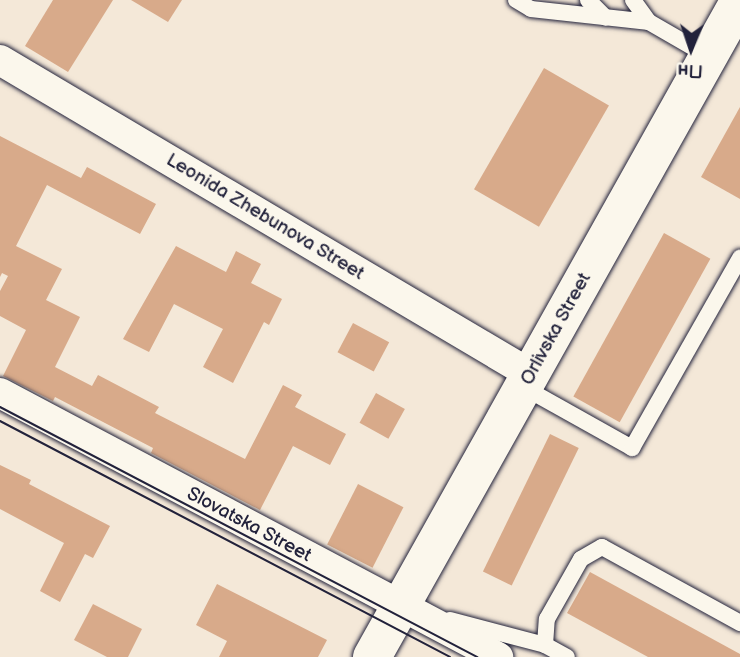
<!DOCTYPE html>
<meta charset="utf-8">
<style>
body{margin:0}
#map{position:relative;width:740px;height:657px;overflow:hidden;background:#f4e8d8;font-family:"Balsamiq Sans",sans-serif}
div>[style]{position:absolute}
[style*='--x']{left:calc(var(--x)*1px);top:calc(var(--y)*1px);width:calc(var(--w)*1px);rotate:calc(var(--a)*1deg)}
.building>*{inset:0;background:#d8aa8a;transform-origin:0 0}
.roads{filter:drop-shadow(0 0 2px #22223b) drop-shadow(0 0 2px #22223b)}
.lane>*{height:16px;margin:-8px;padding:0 8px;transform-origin:8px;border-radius:8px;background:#fbf7ec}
.street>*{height:30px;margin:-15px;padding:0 15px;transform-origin:15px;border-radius:15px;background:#fbf7ec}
.secondary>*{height:38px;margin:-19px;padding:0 19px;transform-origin:19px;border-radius:19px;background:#fbf7ec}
.tram>*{height:2px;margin:-1px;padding:0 1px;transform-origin:1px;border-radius:1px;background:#22223b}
span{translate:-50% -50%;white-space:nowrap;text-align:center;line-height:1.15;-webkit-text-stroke:5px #fbf7ec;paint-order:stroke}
.street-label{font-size:19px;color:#22223b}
.north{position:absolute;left:656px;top:14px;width:70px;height:70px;-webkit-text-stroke:5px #fbf7ec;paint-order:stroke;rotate:182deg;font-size:19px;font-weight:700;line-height:28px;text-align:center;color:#22223b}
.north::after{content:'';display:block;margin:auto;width:24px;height:32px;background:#22223b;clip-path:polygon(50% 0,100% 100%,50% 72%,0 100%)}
</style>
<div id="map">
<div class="building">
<i style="clip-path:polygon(53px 0,113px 0,68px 72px,25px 46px)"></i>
<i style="clip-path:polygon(131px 0,182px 0,168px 22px)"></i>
<i style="left:544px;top:68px;width:75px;height:140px;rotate:30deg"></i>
<i style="clip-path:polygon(740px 107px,740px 199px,701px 177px)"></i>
<i style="clip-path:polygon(0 136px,81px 178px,87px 167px,156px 204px,140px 234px,47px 185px,16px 246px,62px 269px,46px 300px,80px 317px,55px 367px,92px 386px,98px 375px,159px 407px,155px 413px,245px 459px,283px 385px,302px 395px,295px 407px,346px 434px,330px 465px,293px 446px,260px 510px,151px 453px,153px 448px,55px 397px,53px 401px,3px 376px,26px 330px,0 316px,0 291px,8px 276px,2px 273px,0 277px)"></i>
<i style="left:664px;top:233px;width:53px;height:187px;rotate:29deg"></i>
<i style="clip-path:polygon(176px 246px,226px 272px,236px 251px,261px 264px,251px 283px,282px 299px,269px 325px,264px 322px,233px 383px,203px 367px,223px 329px,174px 304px,149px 352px,123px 339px)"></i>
<i style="left:353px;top:323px;width:41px;height:33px;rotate:28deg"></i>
<i style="left:376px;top:393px;width:33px;height:34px;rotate:29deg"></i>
<i style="left:550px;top:434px;width:32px;height:153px;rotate:26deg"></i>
<i style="clip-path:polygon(0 465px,31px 480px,29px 484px,110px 526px,93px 558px,85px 554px,60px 602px,40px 591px,64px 543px,0 509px)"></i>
<i style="left:358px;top:484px;width:51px;height:68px;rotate:27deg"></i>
<i style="clip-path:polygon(590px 572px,740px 654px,740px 657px,648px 657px,567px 613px)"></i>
<i style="clip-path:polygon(217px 584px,327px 640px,318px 657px,219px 657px,227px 641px,196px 625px)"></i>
<i style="clip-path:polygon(93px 604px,142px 629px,128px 657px,107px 657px,74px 640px)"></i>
</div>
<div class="roads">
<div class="lane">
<i style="--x:516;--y:0;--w:17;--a:31"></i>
<i style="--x:531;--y:9;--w:119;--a:6.3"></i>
<i style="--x:649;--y:22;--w:68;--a:30"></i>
<i style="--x:588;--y:0;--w:25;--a:45"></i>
<i style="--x:633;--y:0;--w:27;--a:54"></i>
<i style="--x:523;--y:387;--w:125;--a:29.2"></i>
<i style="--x:632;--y:448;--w:219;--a:-60.4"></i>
<i style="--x:450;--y:620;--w:98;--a:14.7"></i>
<i style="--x:545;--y:645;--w:25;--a:29"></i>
<i style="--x:545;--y:645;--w:26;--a:-86"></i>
<i style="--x:547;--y:619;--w:69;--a:-60.5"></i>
<i style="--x:581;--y:559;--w:24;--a:-30"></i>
<i style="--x:602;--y:547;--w:158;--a:28.8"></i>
</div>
<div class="street">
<i style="--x:0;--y:60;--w:616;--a:30.64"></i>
<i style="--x:0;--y:393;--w:564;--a:27.93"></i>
</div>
<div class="secondary">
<i style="--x:372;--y:657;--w:753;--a:-60.75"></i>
</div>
</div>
<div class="tram">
<i style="--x:0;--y:407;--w:539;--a:27.66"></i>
<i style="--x:0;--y:421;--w:508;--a:27.67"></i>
</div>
<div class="street-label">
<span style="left:265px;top:217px;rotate:31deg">Leonida Zhebunova Street</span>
<span style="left:556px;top:329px;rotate:-61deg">Orlivska Street</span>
<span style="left:249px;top:525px;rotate:28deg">Slovatska Street</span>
</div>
<div class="north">Пн</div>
</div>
